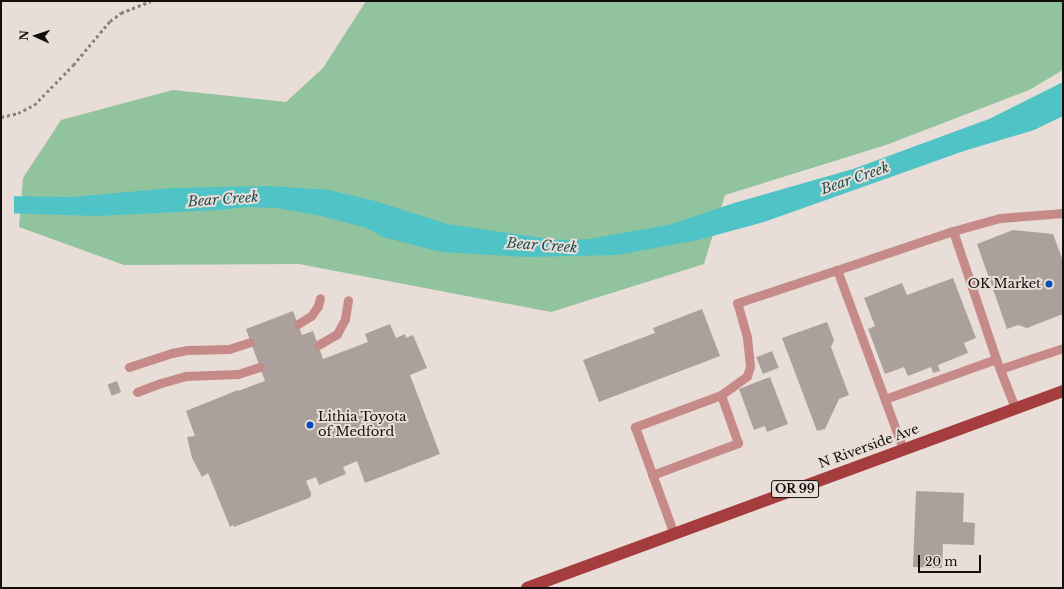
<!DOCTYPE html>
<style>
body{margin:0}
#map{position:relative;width:1064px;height:589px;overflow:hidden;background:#e9ddd7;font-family:"Libre Baskerville",serif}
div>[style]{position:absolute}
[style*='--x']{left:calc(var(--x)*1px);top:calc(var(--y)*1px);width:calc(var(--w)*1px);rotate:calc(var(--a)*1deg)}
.green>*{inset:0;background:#90c39e}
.water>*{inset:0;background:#50c3c7}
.pier>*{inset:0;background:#e9ddd7;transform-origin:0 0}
.building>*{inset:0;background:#aba09b;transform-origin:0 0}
.path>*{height:2.5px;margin-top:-1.25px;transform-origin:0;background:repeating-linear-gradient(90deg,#8a817d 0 3px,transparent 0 6px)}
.service>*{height:9px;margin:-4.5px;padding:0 4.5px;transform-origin:4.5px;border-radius:4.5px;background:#c68b88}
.primary>*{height:12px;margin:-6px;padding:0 6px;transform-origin:6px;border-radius:6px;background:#a53c3e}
.dots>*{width:11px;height:11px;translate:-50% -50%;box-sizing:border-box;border:2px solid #e9ddd7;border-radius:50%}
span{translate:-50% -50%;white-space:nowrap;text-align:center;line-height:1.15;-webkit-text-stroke:4px #e9ddd7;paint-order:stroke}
.shield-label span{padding:1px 3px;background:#e9ddd7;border:1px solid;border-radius:3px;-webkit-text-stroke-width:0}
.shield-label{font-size:12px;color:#120e0c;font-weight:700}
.poi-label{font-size:13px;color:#120e0c}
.right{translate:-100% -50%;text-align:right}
.left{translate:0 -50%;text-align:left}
.street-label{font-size:13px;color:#120e0c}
.water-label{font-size:14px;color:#1d4f51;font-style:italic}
.frame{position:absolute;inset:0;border:2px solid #120e0c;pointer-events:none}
.north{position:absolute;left:16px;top:16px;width:40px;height:40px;-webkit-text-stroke:3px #e9ddd7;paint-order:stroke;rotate:273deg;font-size:11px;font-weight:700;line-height:16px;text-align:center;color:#120e0c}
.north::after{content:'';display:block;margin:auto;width:14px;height:18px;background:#120e0c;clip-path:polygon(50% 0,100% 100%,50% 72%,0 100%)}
.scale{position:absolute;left:918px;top:555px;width:63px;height:18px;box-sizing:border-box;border:2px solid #120e0c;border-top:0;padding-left:5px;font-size:12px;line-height:14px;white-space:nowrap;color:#120e0c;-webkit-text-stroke:3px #e9ddd7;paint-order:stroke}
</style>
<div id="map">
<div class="green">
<i style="clip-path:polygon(366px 1px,1063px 1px,1063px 70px,1029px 90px,886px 145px,725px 195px,704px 264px,551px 312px,299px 264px,124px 265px,19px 227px,23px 178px,61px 120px,173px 90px,286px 102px,323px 68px)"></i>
</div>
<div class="water">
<i style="clip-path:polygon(1063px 82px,1063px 116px,1034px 130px,964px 151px,764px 222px,698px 240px,617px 255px,526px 257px,441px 252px,383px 237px,367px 228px,321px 216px,278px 208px,248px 207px,219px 210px,97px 216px,1px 213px,1px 196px,72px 197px,172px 188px,271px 186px,329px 190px,375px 201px,447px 224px,556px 240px,590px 239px,672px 224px,734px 203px,853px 169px,989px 119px)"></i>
</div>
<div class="pier">
<i style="left:1px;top:194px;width:13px;height:21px"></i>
</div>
<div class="building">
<i style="clip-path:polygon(1013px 230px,1053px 234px,1063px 261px,1063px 314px,1027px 328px,1018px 325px,1007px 329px,977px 244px)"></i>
<i style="clip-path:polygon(953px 278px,976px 338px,964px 343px,968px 353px,938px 365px,940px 371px,933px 373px,931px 367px,908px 376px,904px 367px,885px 374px,868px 329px,875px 326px,864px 298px,902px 283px,907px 295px)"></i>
<i style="clip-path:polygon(702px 309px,720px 356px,599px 402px,583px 360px,655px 333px,653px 328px)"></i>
<i style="clip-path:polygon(293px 311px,302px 335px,313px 331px,323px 359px,368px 342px,365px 334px,390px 324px,396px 338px,405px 334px,406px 338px,413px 335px,427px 368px,410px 375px,440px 454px,365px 483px,357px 461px,343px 467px,346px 474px,319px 485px,316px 477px,306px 481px,311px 493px,311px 496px,309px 498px,234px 527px,233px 525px,230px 527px,208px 473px,202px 477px,192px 458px,187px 437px,195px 436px,186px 411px,238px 390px,238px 391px,265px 381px,246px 329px)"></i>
<i style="clip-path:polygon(827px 322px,834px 340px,831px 347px,849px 395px,839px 399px,825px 429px,817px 431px,782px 338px)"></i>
<i style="left:772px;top:351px;width:18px;height:17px;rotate:68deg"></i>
<i style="clip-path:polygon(770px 377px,788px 424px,767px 432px,765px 426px,754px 430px,739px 389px)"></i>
<i style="left:117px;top:381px;width:12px;height:10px;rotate:70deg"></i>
<i style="clip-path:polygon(916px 491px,964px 493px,963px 522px,975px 523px,974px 545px,943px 544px,942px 568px,913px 567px)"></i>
</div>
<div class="path">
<i style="--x:437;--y:1;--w:19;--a:0"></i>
<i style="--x:1;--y:117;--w:17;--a:-13"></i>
<i style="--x:18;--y:113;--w:18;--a:-27"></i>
<i style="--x:34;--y:105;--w:56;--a:-45.7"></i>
<i style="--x:73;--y:65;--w:57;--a:-49.9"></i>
<i style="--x:110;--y:21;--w:14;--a:-36"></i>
<i style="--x:121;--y:13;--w:32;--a:-22"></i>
</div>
<div class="service">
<i style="--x:953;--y:231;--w:49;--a:-15.5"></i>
<i style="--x:1000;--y:218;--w:63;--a:-4.5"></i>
<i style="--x:298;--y:324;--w:15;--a:-32"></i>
<i style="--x:311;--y:316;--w:12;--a:-55"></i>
<i style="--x:318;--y:306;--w:8;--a:-76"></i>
<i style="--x:318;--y:345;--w:22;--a:-30"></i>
<i style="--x:337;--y:334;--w:17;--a:-62"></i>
<i style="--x:345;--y:319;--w:19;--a:-81"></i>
<i style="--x:129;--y:367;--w:45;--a:-18"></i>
<i style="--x:172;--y:353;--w:16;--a:-11"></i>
<i style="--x:188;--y:350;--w:41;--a:-1.4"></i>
<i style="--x:229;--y:349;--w:22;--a:-18"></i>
<i style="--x:1000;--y:369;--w:66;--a:-18.4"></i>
<i style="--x:137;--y:392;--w:26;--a:-21"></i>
<i style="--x:161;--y:383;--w:25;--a:-16"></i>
<i style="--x:185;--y:376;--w:53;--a:-2.2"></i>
<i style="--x:238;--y:374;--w:23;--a:-18"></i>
<i style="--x:721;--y:395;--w:32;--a:-36"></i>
<i style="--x:747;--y:376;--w:10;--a:-73"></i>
<i style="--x:750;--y:366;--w:29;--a:-96"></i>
<i style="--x:747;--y:337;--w:35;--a:-106"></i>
<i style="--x:737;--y:303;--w:105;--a:-18.3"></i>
<i style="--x:885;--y:399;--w:118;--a:-19.8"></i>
<i style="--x:903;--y:449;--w:191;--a:-110.2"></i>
<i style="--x:837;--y:270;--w:122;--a:-18.6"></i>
<i style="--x:953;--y:231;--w:135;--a:71.4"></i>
<i style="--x:996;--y:359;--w:53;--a:68.8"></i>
<i style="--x:652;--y:475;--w:92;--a:-20.4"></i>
<i style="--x:738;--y:443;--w:51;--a:-109.5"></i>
<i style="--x:721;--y:395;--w:92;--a:159.6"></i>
<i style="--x:635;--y:427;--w:114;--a:70"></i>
</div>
<div class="primary">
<i style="--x:527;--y:588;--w:571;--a:-20.18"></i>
</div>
<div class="dots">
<i style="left:1049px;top:284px;background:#004eb7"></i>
<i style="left:310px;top:425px;background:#004eb7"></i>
</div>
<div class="shield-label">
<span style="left:795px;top:489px">OR 99</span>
</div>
<div class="poi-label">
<span class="right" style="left:1041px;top:284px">OK Market</span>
<span class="left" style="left:318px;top:425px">Lithia Toyota<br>of Medford</span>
</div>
<div class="street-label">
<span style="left:869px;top:447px;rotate:-20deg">N Riverside Ave</span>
</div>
<div class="water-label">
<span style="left:855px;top:178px;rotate:-19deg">Bear Creek</span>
<span style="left:223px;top:199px;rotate:-4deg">Bear Creek</span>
<span style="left:542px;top:245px;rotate:4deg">Bear Creek</span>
</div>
<div class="frame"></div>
<div class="north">N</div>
<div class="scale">20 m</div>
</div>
